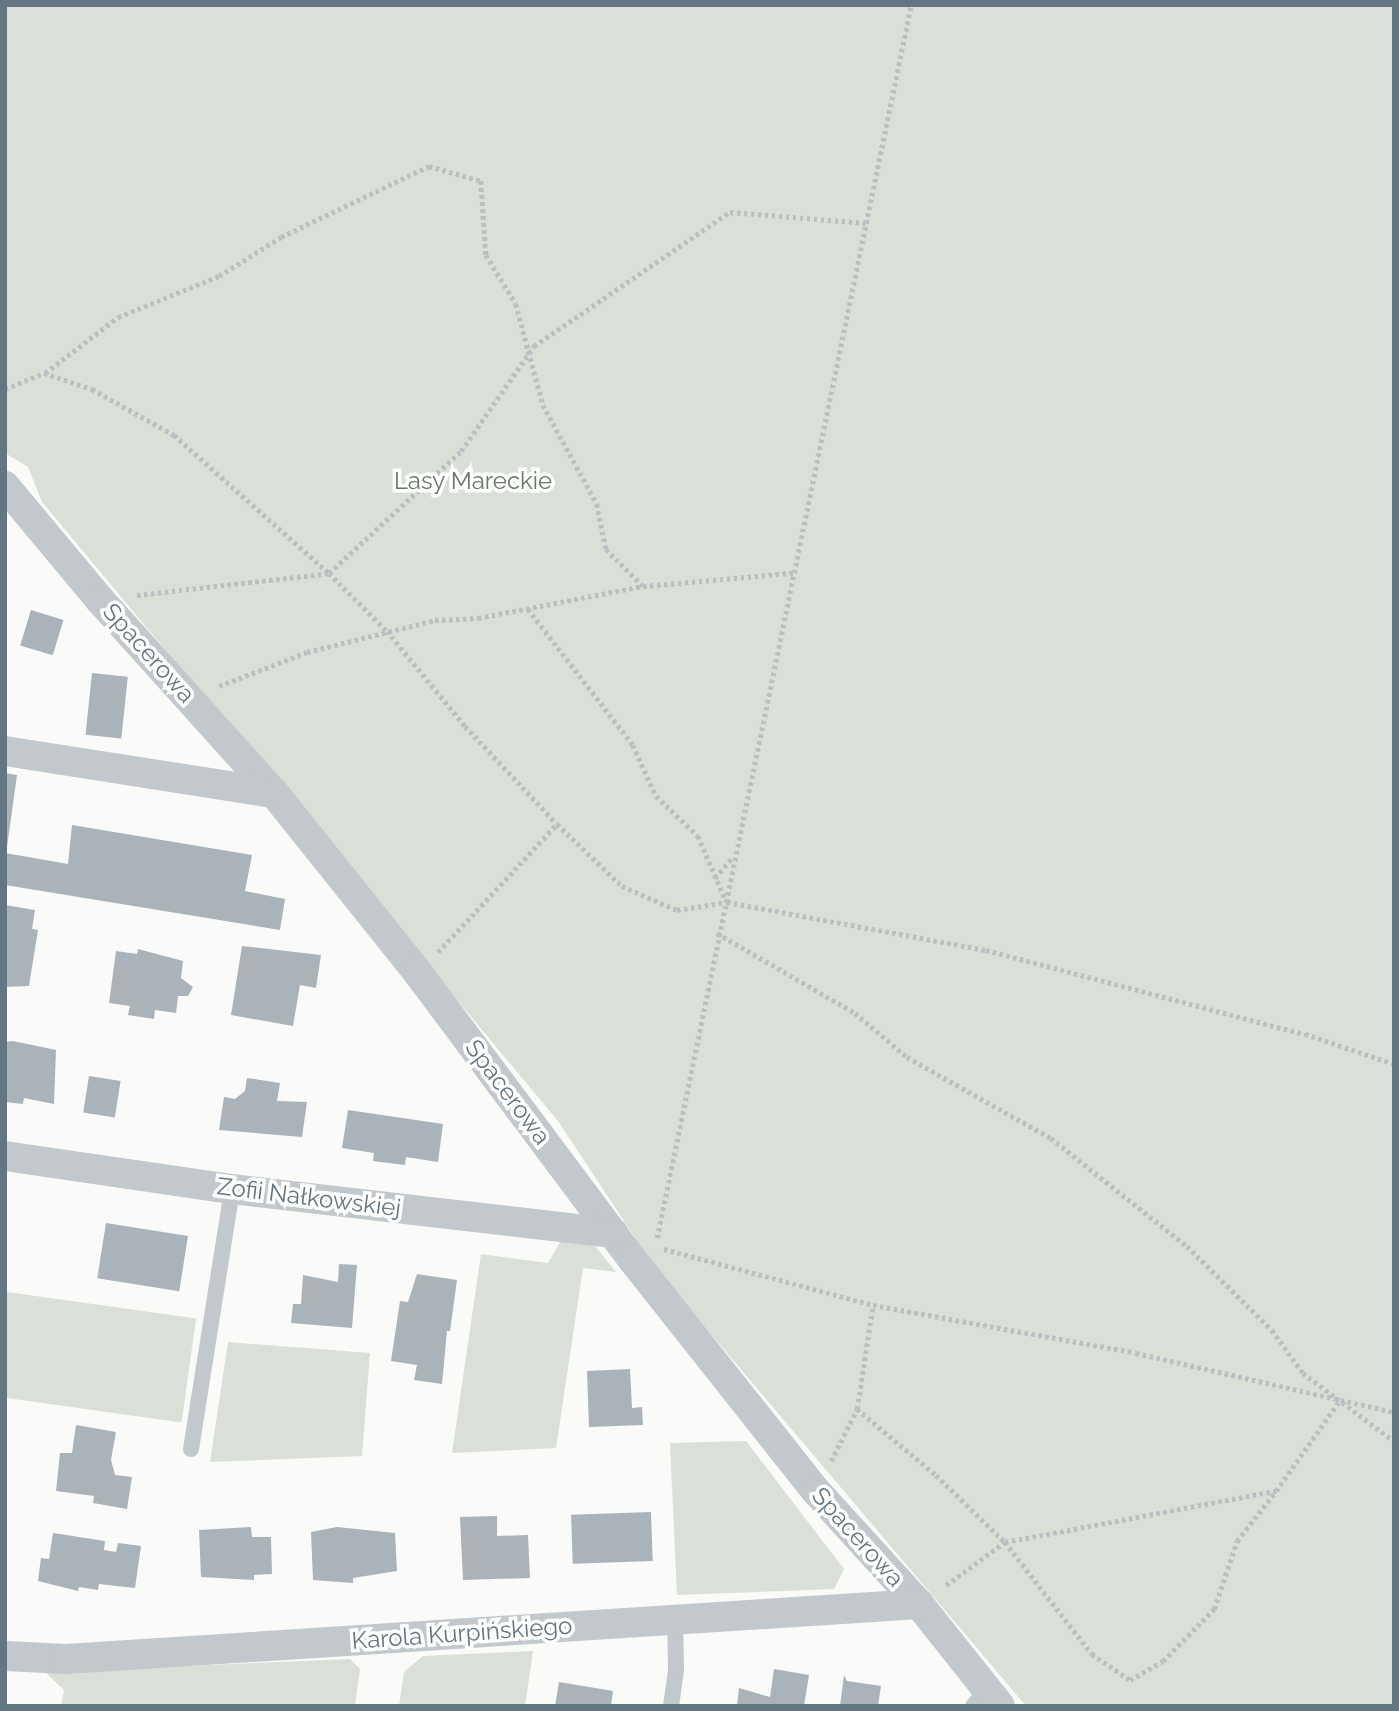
<!DOCTYPE html>
<meta charset="utf-8">
<style>
body{margin:0}
#map{position:relative;width:1399px;height:1711px;overflow:hidden;background:#fafaf8;font-family:Raleway,sans-serif}
div>[style]{position:absolute}
[style*='--x']{left:calc(var(--x)*1px);top:calc(var(--y)*1px);width:calc(var(--w)*1px);rotate:calc(var(--a)*1deg)}
.green>*{inset:0;background:#dadfd7;transform-origin:0 0}
.building>*{inset:0;background:#aab3b9;transform-origin:0 0}
.path>*{height:4.5px;margin-top:-2.25px;transform-origin:0;background:repeating-linear-gradient(90deg,#bbbfc2 0 3.5px,transparent 0 7px)}
.service>*{height:16px;margin:-8px;padding:0 8px;transform-origin:8px;border-radius:8px;background:#c3c8cc}
.minor>*{height:30px;margin:-15px;padding:0 15px;transform-origin:15px;border-radius:15px;background:#c3c8cc}
span{translate:-50% -50%;white-space:nowrap;text-align:center;line-height:1.15;-webkit-text-stroke:7px #fff;paint-order:stroke}
.park-label{font-size:24px;color:#687a64}
.street-label{font-size:24px;color:#657683}
.frame{position:absolute;inset:0;border:7px solid #657683;pointer-events:none}
</style>
<div id="map">
<div class="green">
<i style="clip-path:polygon(5px 5px,1394px 5px,1394px 1706px,1026px 1706px,655px 1268px,558px 1121px,42px 502px,28px 467px,5px 453px)"></i>
<i style="clip-path:polygon(564px 1235px,591px 1241px,616px 1272px,583px 1268px,556px 1448px,452px 1453px,481px 1254px,548px 1263px)"></i>
<i style="left:7px;top:1292px;width:191px;height:105px;rotate:8deg"></i>
<i style="clip-path:polygon(228px 1342px,370px 1353px,362px 1456px,210px 1462px)"></i>
<i style="clip-path:polygon(746px 1441px,844px 1569px,834px 1589px,677px 1595px,670px 1443px)"></i>
<i style="clip-path:polygon(533px 1651px,525px 1706px,399px 1706px,404px 1672px,423px 1656px)"></i>
<i style="clip-path:polygon(350px 1659px,360px 1669px,355px 1706px,61px 1706px,64px 1690px,45px 1672px)"></i>
</div>
<div class="building">
<i style="left:31px;top:610px;width:34px;height:37px;rotate:17deg"></i>
<i style="left:92px;top:673px;width:36px;height:62px;rotate:6deg"></i>
<i style="clip-path:polygon(5px 773px,17px 775px,7px 847px,5px 846px)"></i>
<i style="clip-path:polygon(72px 825px,252px 855px,245px 891px,285px 899px,280px 930px,5px 885px,5px 853px,68px 864px)"></i>
<i style="clip-path:polygon(5px 905px,35px 910px,32px 929px,38px 930px,29px 986px,5px 987px)"></i>
<i style="clip-path:polygon(242px 946px,321px 955px,316px 988px,300px 985px,293px 1026px,231px 1015px)"></i>
<i style="clip-path:polygon(138px 949px,183px 961px,181px 978px,193px 987px,188px 996px,178px 996px,176px 1013px,155px 1010px,154px 1019px,128px 1015px,130px 1006px,109px 1003px,116px 951px,137px 954px)"></i>
<i style="clip-path:polygon(13px 1041px,56px 1050px,54px 1104px,24px 1098px,23px 1104px,5px 1102px,5px 1042px)"></i>
<i style="left:89px;top:1076px;width:32px;height:37px;rotate:9deg"></i>
<i style="clip-path:polygon(247px 1078px,280px 1083px,277px 1101px,307px 1102px,302px 1137px,219px 1130px,224px 1097px,235px 1099px,245px 1091px)"></i>
<i style="clip-path:polygon(348px 1110px,443px 1124px,438px 1162px,406px 1157px,405px 1165px,373px 1161px,374px 1153px,342px 1148px)"></i>
<i style="left:106px;top:1223px;width:83px;height:56px;rotate:9deg"></i>
<i style="clip-path:polygon(339px 1264px,357px 1265px,352px 1328px,291px 1323px,293px 1304px,301px 1304px,303px 1275px,338px 1282px)"></i>
<i style="clip-path:polygon(417px 1274px,457px 1280px,450px 1331px,447px 1331px,442px 1384px,414px 1380px,417px 1365px,391px 1361px,400px 1301px,408px 1302px)"></i>
<i style="clip-path:polygon(630px 1369px,632px 1408px,642px 1407px,643px 1425px,589px 1427px,587px 1371px)"></i>
<i style="clip-path:polygon(76px 1425px,116px 1432px,111px 1460px,115px 1475px,132px 1477px,127px 1509px,93px 1503px,94px 1496px,56px 1491px,60px 1453px,72px 1453px)"></i>
<i style="left:651px;top:1512px;width:49px;height:80px;rotate:88deg"></i>
<i style="clip-path:polygon(497px 1516px,497px 1536px,528px 1535px,530px 1578px,463px 1580px,460px 1517px)"></i>
<i style="clip-path:polygon(251px 1527px,252px 1537px,271px 1537px,272px 1574px,254px 1575px,254px 1580px,201px 1577px,199px 1530px)"></i>
<i style="clip-path:polygon(337px 1527px,395px 1533px,397px 1571px,353px 1578px,353px 1583px,313px 1580px,311px 1532px)"></i>
<i style="clip-path:polygon(53px 1533px,105px 1541px,104px 1550px,116px 1552px,118px 1543px,141px 1546px,135px 1588px,99px 1584px,98px 1590px,79px 1587px,78px 1591px,38px 1581px,41px 1558px,49px 1559px)"></i>
<i style="clip-path:polygon(774px 1669px,809px 1675px,804px 1706px,737px 1706px,739px 1688px,770px 1697px)"></i>
<i style="clip-path:polygon(844px 1675px,847px 1681px,881px 1686px,878px 1706px,840px 1706px)"></i>
<i style="clip-path:polygon(559px 1682px,613px 1691px,611px 1706px,555px 1706px)"></i>
</div>
<div class="path">
<i style="--x:45;--y:373;--w:92;--a:-37.5"></i>
<i style="--x:118;--y:317;--w:109;--a:-22.1"></i>
<i style="--x:219;--y:276;--w:73;--a:-32.2"></i>
<i style="--x:281;--y:237;--w:164;--a:-25.6"></i>
<i style="--x:429;--y:166;--w:54;--a:16.1"></i>
<i style="--x:481;--y:181;--w:74;--a:86.1"></i>
<i style="--x:486;--y:255;--w:57;--a:58.5"></i>
<i style="--x:516;--y:304;--w:105;--a:75"></i>
<i style="--x:543;--y:405;--w:113;--a:61.4"></i>
<i style="--x:597;--y:504;--w:46;--a:78.7"></i>
<i style="--x:606;--y:549;--w:52;--a:45"></i>
<i style="--x:5;--y:389;--w:42;--a:-22.3"></i>
<i style="--x:44;--y:373;--w:51;--a:18.4"></i>
<i style="--x:92;--y:389;--w:94;--a:29.3"></i>
<i style="--x:174;--y:435;--w:208;--a:41.7"></i>
<i style="--x:329;--y:573;--w:180;--a:-42.7"></i>
<i style="--x:461;--y:451;--w:128;--a:-55.2"></i>
<i style="--x:534;--y:346;--w:237;--a:-34.4"></i>
<i style="--x:730;--y:212;--w:136;--a:4.6"></i>
<i style="--x:137;--y:595;--w:193;--a:-6.5"></i>
<i style="--x:329;--y:573;--w:82;--a:45"></i>
<i style="--x:387;--y:631;--w:123;--a:50.6"></i>
<i style="--x:465;--y:726;--w:134;--a:46.8"></i>
<i style="--x:557;--y:824;--w:90;--a:43.6"></i>
<i style="--x:622;--y:886;--w:60;--a:23.6"></i>
<i style="--x:677;--y:910;--w:51;--a:-9.1"></i>
<i style="--x:727;--y:902;--w:263;--a:10.5"></i>
<i style="--x:986;--y:950;--w:330;--a:14.8"></i>
<i style="--x:1305;--y:1034;--w:94;--a:18.6"></i>
<i style="--x:528;--y:609;--w:172;--a:52.3"></i>
<i style="--x:633;--y:745;--w:56;--a:65.7"></i>
<i style="--x:656;--y:796;--w:58;--a:43.6"></i>
<i style="--x:698;--y:836;--w:71;--a:66.7"></i>
<i style="--x:219;--y:686;--w:94;--a:-21.1"></i>
<i style="--x:307;--y:652;--w:132;--a:-14"></i>
<i style="--x:435;--y:620;--w:43;--a:-2.7"></i>
<i style="--x:478;--y:618;--w:168;--a:-11"></i>
<i style="--x:643;--y:586;--w:151;--a:-5"></i>
<i style="--x:715;--y:878;--w:26;--a:-50"></i>
<i style="--x:717;--y:933;--w:160;--a:30.1"></i>
<i style="--x:855;--y:1013;--w:68;--a:40.2"></i>
<i style="--x:907;--y:1057;--w:165;--a:29.4"></i>
<i style="--x:1051;--y:1138;--w:174;--a:38.5"></i>
<i style="--x:1187;--y:1246;--w:120;--a:44.7"></i>
<i style="--x:1272;--y:1330;--w:53;--a:54.2"></i>
<i style="--x:1303;--y:1373;--w:114;--a:36.8"></i>
<i style="--x:438;--y:952;--w:175;--a:-47.1"></i>
<i style="--x:657;--y:1238;--w:1259;--a:-78.36"></i>
<i style="--x:664;--y:1249;--w:216;--a:15"></i>
<i style="--x:873;--y:1305;--w:267;--a:10.3"></i>
<i style="--x:1136;--y:1353;--w:265;--a:12.9"></i>
<i style="--x:857;--y:1409;--w:103;--a:39.9"></i>
<i style="--x:936;--y:1475;--w:96;--a:44.2"></i>
<i style="--x:1005;--y:1542;--w:142;--a:52.2"></i>
<i style="--x:1092;--y:1654;--w:46;--a:34.4"></i>
<i style="--x:1130;--y:1680;--w:38;--a:-30"></i>
<i style="--x:1163;--y:1661;--w:73;--a:-45.6"></i>
<i style="--x:1214;--y:1609;--w:72;--a:-71.3"></i>
<i style="--x:1237;--y:1541;--w:63;--a:-52"></i>
<i style="--x:831;--y:1461;--w:58;--a:-63.4"></i>
<i style="--x:857;--y:1409;--w:105;--a:-81.3"></i>
<i style="--x:946;--y:1585;--w:73;--a:-36.1"></i>
<i style="--x:1005;--y:1542;--w:276;--a:-10.7"></i>
<i style="--x:1276;--y:1491;--w:111;--a:-54.9"></i>
</div>
<div class="service">
<i style="--x:191;--y:1449;--w:263;--a:-81"></i>
<i style="--x:671;--y:1706;--w:37;--a:-82"></i>
<i style="--x:676;--y:1669;--w:50;--a:-91.1"></i>
<i style="--x:973;--y:1706;--w:20;--a:-49"></i>
</div>
<div class="minor">
<i style="--x:5;--y:486;--w:148;--a:50.2"></i>
<i style="--x:100;--y:600;--w:260;--a:48"></i>
<i style="--x:274;--y:793;--w:231;--a:51.3"></i>
<i style="--x:418;--y:973;--w:357;--a:53.2"></i>
<i style="--x:632;--y:1259;--w:296;--a:51.6"></i>
<i style="--x:816;--y:1491;--w:153;--a:47.7"></i>
<i style="--x:919;--y:1604;--w:130;--a:51.5"></i>
<i style="--x:5;--y:751;--w:272;--a:8.9"></i>
<i style="--x:5;--y:1156;--w:229;--a:8.3"></i>
<i style="--x:232;--y:1189;--w:384;--a:6.6"></i>
<i style="--x:5;--y:1656;--w:61;--a:2.8"></i>
<i style="--x:66;--y:1659;--w:855;--a:-3.69"></i>
</div>
<div class="park-label">
<span style="left:473px;top:481px">Lasy Mareckie</span>
</div>
<div class="street-label">
<span style="left:149px;top:653px;rotate:48deg">Spacerowa</span>
<span style="left:508px;top:1092px;rotate:53deg">Spacerowa</span>
<span style="left:309px;top:1197px;rotate:7deg">Zofii Nałkowskiej</span>
<span style="left:858px;top:1537px;rotate:48deg">Spacerowa</span>
<span style="left:462px;top:1633px;rotate:-4deg">Karola Kurpińskiego</span>
</div>
<div class="frame"></div>
</div>
